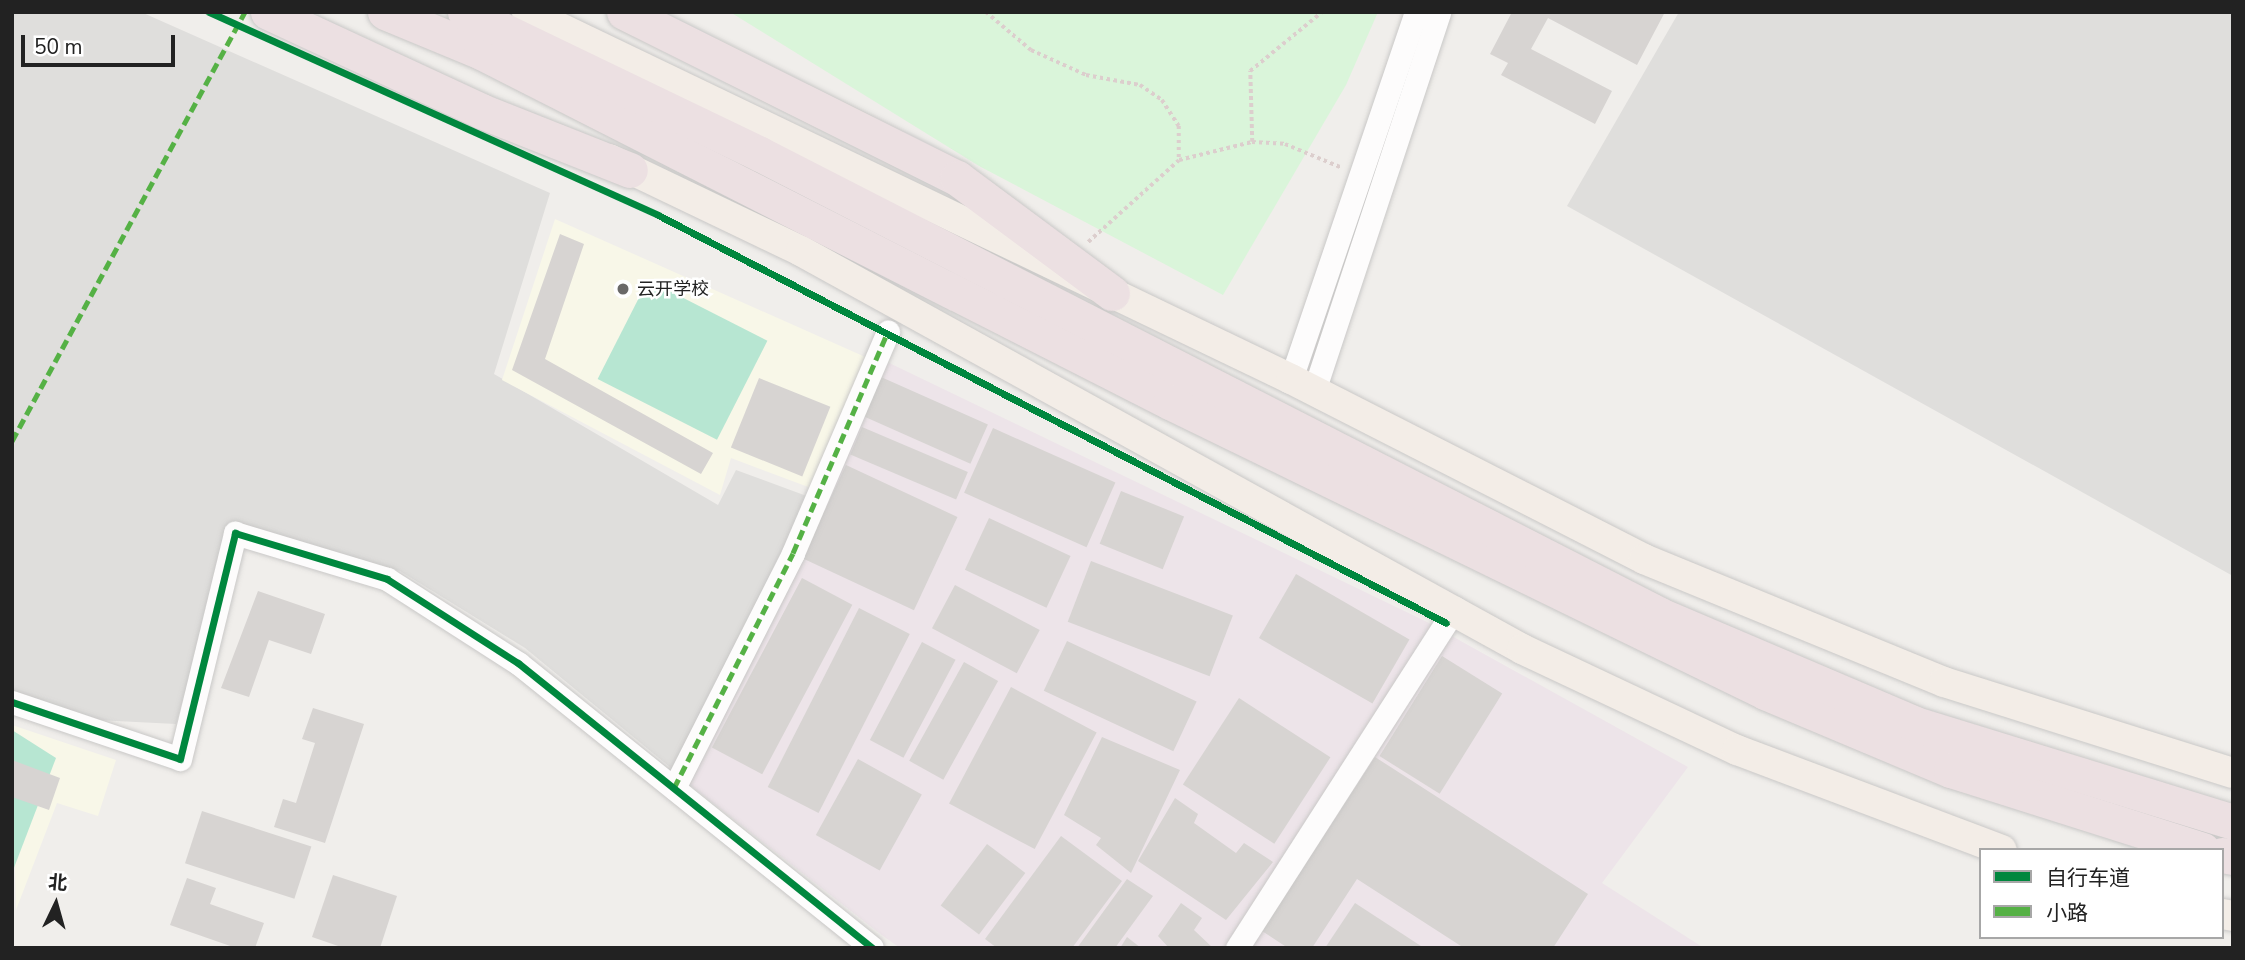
<!DOCTYPE html>
<meta charset="utf-8">
<style>
body{margin:0}
#map{position:relative;width:2245px;height:960px;overflow:hidden;background:#f0eeeb;font-family:"Nunito Sans","Noto Sans SC",sans-serif}
div>[style]{position:absolute}
[style*='--x']{left:calc(var(--x)*1px);top:calc(var(--y)*1px);width:calc(var(--w)*1px);rotate:calc(var(--a)*1deg)}
.residential>*{inset:0;background:#dfdedc}
.industrial>*{inset:0;background:#ede4e9}
.education>*{inset:0;background:#f8f7e8}
.park>*{inset:0;background:#daf5da}
.pitch>*{inset:0;background:#b7e6d2;transform-origin:0 0}
.building>*{inset:0;background:#d7d4d2;transform-origin:0 0}
.path>*{height:3.5px;margin-top:-1.75px;transform-origin:0;background:repeating-linear-gradient(90deg,#dccecd 0 3.5px,transparent 0 7px)}
.roads{filter:drop-shadow(0 0 2px #c9c8c7) drop-shadow(0 0 2px #c9c8c7)}
.minor>*{height:23px;margin:-11.5px;padding:0 11.5px;transform-origin:11.5px;border-radius:11.5px;background:#fdfcfc}
.major>*{height:30px;margin:-15px;padding:0 15px;transform-origin:15px;border-radius:15px;background:#f3ede7}
.highway>*{height:35px;margin:-17.5px;padding:0 17.5px;transform-origin:17.5px;border-radius:17.5px;background:#ece0e2}
.quiet>*{height:5px;margin-top:-2.5px;transform-origin:0;background:repeating-linear-gradient(90deg,#55b145 0 10px,transparent 0 15px)}
.cycleway>*{height:7px;margin:-3.5px;padding:0 3.5px;transform-origin:3.5px;border-radius:3.5px;background:#00873e}
.dots>*{width:19px;height:19px;translate:-50% -50%;box-sizing:border-box;border:4px solid #fff;border-radius:50%}
span{translate:-50% -50%;white-space:nowrap;text-align:center;line-height:1.15;-webkit-text-stroke:5px #fff;paint-order:stroke}
.poi-label{font-size:18px;color:#222}
.left{translate:0 -50%;text-align:left}
.frame{position:absolute;inset:0;border:14px solid #222;pointer-events:none}
.legend{position:absolute;left:1979px;top:848px;width:245px;height:91px;box-sizing:border-box;background:#fff;border:2px solid #a7a7a7;margin:0;padding:9px 12px;list-style:none;font-size:21px;color:#222}
.legend li{display:flex;align-items:center;gap:14px;height:35px}
.legend b{width:35px;border:2px solid #a7a7a7}
.north{position:absolute;left:21px;top:869px;width:70px;height:70px;-webkit-text-stroke:5px #fff;paint-order:stroke;rotate:5deg;font-size:19px;font-weight:700;line-height:28px;text-align:center;color:#222}
.north::after{content:'';display:block;margin:auto;width:24px;height:32px;background:#222;clip-path:polygon(50% 0,100% 100%,50% 72%,0 100%)}
.scale{position:absolute;left:21px;top:35px;width:154px;height:32px;box-sizing:border-box;border:4px solid #222;border-top:0;padding-left:9px;font-size:21px;line-height:24px;white-space:nowrap;color:#222;-webkit-text-stroke:5px #fff;paint-order:stroke}
</style>
<div id="map">
<div class="residential">
<i style="clip-path:polygon(12px 12px,141px 12px,550px 193px,494px 374px,718px 505px,736px 470px,812px 498px,676px 772px,525px 648px,400px 571px,232px 528px,176px 724px,96px 720px,12px 691px)"></i>
<i style="clip-path:polygon(1679px 12px,2233px 12px,2233px 576px,1567px 206px)"></i>
</div>
<div class="industrial">
<i style="clip-path:polygon(883px 360px,1423px 620px,1688px 767px,1602px 883px,1704px 948px,900px 948px,879px 933px,686px 782px)"></i>
</div>
<div class="education">
<i style="clip-path:polygon(555px 219px,872px 360px,811px 488px,731px 458px,720px 495px,502px 380px)"></i>
<i style="clip-path:polygon(12px 725px,116px 760px,98px 816px,57px 803px,16px 910px)"></i>
</div>
<div class="park">
<i style="clip-path:polygon(730px 12px,1378px 12px,1346px 85px,1223px 295px,979px 166px)"></i>
</div>
<div class="pitch">
<i style="left:648px;top:280px;width:134px;height:111px;rotate:27deg"></i>
<i style="clip-path:polygon(12px 730px,56px 758px,12px 873px)"></i>
</div>
<div class="building">
<i style="clip-path:polygon(1512px 12px,1665px 12px,1637px 65px,1548px 18px,1531px 49px,1612px 91px,1595px 124px,1501px 75px,1508px 63px,1490px 54px)"></i>
<i style="clip-path:polygon(560px 234px,584px 244px,545px 359px,713px 453px,701px 474px,512px 370px)"></i>
<i style="left:881px;top:377px;width:117px;height:43px;rotate:24deg"></i>
<i style="left:759px;top:378px;width:77px;height:75px;rotate:22deg"></i>
<i style="left:862px;top:427px;width:115px;height:30px;rotate:23deg"></i>
<i style="left:993px;top:428px;width:134px;height:71px;rotate:24deg"></i>
<i style="left:846px;top:465px;width:123px;height:103px;rotate:25deg"></i>
<i style="left:1121px;top:491px;width:68px;height:57px;rotate:22deg"></i>
<i style="left:989px;top:518px;width:90px;height:57px;rotate:25deg"></i>
<i style="left:1091px;top:561px;width:152px;height:65px;rotate:21deg"></i>
<i style="left:1296px;top:574px;width:131px;height:74px;rotate:30deg"></i>
<i style="left:802px;top:578px;width:57px;height:192px;rotate:28deg"></i>
<i style="left:955px;top:585px;width:96px;height:49px;rotate:28deg"></i>
<i style="clip-path:polygon(258px 591px,325px 614px,311px 654px,269px 640px,249px 697px,221px 688px)"></i>
<i style="left:859px;top:608px;width:57px;height:201px;rotate:27deg"></i>
<i style="left:1067px;top:641px;width:143px;height:55px;rotate:25deg"></i>
<i style="left:922px;top:642px;width:38px;height:111px;rotate:28deg"></i>
<i style="left:1442px;top:656px;width:71px;height:118px;rotate:32deg"></i>
<i style="left:964px;top:662px;width:39px;height:113px;rotate:29deg"></i>
<i style="left:1011px;top:687px;width:97px;height:132px;rotate:28deg"></i>
<i style="left:1239px;top:698px;width:109px;height:103px;rotate:33deg"></i>
<i style="clip-path:polygon(313px 708px,364px 724px,325px 843px,274px 827px,283px 799px,296px 803px,315px 743px,302px 739px)"></i>
<i style="clip-path:polygon(1102px 737px,1180px 770px,1131px 873px,1096px 845px,1101px 838px,1064px 815px)"></i>
<i style="clip-path:polygon(1375px 757px,1588px 894px,1553px 948px,1464px 948px,1357px 879px,1312px 948px,1288px 948px,1262px 931px)"></i>
<i style="left:858px;top:759px;width:73px;height:87px;rotate:29deg"></i>
<i style="clip-path:polygon(12px 760px,60px 778px,49px 810px,12px 797px)"></i>
<i style="clip-path:polygon(1175px 798px,1198px 814px,1194px 823px,1236px 853px,1244px 843px,1273px 862px,1226px 920px,1138px 861px)"></i>
<i style="left:202px;top:811px;width:115px;height:55px;rotate:18deg"></i>
<i style="clip-path:polygon(1061px 836px,1122px 881px,1072px 948px,997px 948px,985px 939px)"></i>
<i style="left:987px;top:844px;width:48px;height:77px;rotate:37deg"></i>
<i style="clip-path:polygon(333px 875px,397px 896px,380px 948px,344px 948px,312px 937px)"></i>
<i style="clip-path:polygon(187px 878px,216px 888px,210px 904px,264px 923px,255px 948px,236px 948px,170px 925px)"></i>
<i style="clip-path:polygon(1127px 879px,1153px 896px,1115px 948px,1077px 948px)"></i>
<i style="clip-path:polygon(1181px 903px,1202px 918px,1194px 930px,1213px 948px,1169px 948px,1158px 936px)"></i>
<i style="clip-path:polygon(1355px 903px,1424px 948px,1325px 948px)"></i>
<i style="clip-path:polygon(1127px 937px,1141px 948px,1120px 948px)"></i>
</div>
<div class="path">
<i style="--x:986;--y:12;--w:59;--a:40.2"></i>
<i style="--x:1031;--y:50;--w:60;--a:24.4"></i>
<i style="--x:1086;--y:75;--w:55;--a:10.5"></i>
<i style="--x:1140;--y:85;--w:27;--a:34"></i>
<i style="--x:1162;--y:100;--w:31;--a:57"></i>
<i style="--x:1179;--y:126;--w:34;--a:90"></i>
<i style="--x:1179;--y:160;--w:75;--a:-13.9"></i>
<i style="--x:1252;--y:142;--w:71;--a:-91.6"></i>
<i style="--x:1250;--y:71;--w:93;--a:-39.3"></i>
<i style="--x:1252;--y:142;--w:33;--a:3"></i>
<i style="--x:1285;--y:144;--w:60;--a:22.7"></i>
<i style="--x:1088;--y:242;--w:122;--a:-42"></i>
</div>
<div class="roads">
<div class="minor">
<i style="--x:1291;--y:379;--w:388;--a:-71.2"></i>
<i style="--x:1314;--y:391;--w:399;--a:-71.7"></i>
<i style="--x:12;--y:702;--w:177;--a:18.7"></i>
<i style="--x:180;--y:759;--w:233;--a:-76.3"></i>
<i style="--x:235;--y:533;--w:159;--a:16.8"></i>
<i style="--x:387;--y:579;--w:156;--a:32.7"></i>
<i style="--x:518;--y:663;--w:454;--a:38.8"></i>
<i style="--x:674;--y:788;--w:263;--a:-63.1"></i>
<i style="--x:793;--y:553;--w:241;--a:-66.8"></i>
<i style="--x:1237;--y:948;--w:404;--a:-57.3"></i>
</div>
<div class="major">
<i style="--x:527;--y:12;--w:848;--a:25.66"></i>
<i style="--x:1291;--y:379;--w:396;--a:27"></i>
<i style="--x:1644;--y:559;--w:324;--a:22.3"></i>
<i style="--x:1944;--y:682;--w:303;--a:17.5"></i>
<i style="--x:609;--y:159;--w:213;--a:25.6"></i>
<i style="--x:801;--y:251;--w:824;--a:28.9"></i>
<i style="--x:1522;--y:649;--w:238;--a:25.2"></i>
<i style="--x:1737;--y:750;--w:283;--a:20.7"></i>
<i style="--x:2222;--y:914;--w:11;--a:10"></i>
</div>
<div class="highway">
<i style="--x:268;--y:12;--w:235;--a:24.9"></i>
<i style="--x:481;--y:111;--w:160;--a:21.6"></i>
<i style="--x:385;--y:12;--w:104;--a:22.6"></i>
<i style="--x:481;--y:52;--w:773;--a:26.93"></i>
<i style="--x:1170;--y:402;--w:662;--a:25.98"></i>
<i style="--x:1765;--y:692;--w:202;--a:22.8"></i>
<i style="--x:1951;--y:770;--w:264;--a:17.6"></i>
<i style="--x:465;--y:12;--w:327;--a:25.7"></i>
<i style="--x:760;--y:154;--w:1011;--a:27.12"></i>
<i style="--x:1660;--y:615;--w:277;--a:23.1"></i>
<i style="--x:1915;--y:724;--w:333;--a:17.1"></i>
<i style="--x:624;--y:12;--w:372;--a:26.5"></i>
<i style="--x:957;--y:178;--w:193;--a:36.6"></i>
<i style="--x:2222;--y:855;--w:11;--a:10"></i>
</div>
</div>
<div class="quiet">
<i style="--x:12;--y:441;--w:488;--a:-61.5"></i>
<i style="--x:674;--y:788;--w:263;--a:-63.1"></i>
<i style="--x:793;--y:553;--w:241;--a:-66.8"></i>
</div>
<div class="cycleway">
<i style="--x:209;--y:12;--w:493;--a:24.3"></i>
<i style="--x:658;--y:215;--w:887;--a:27.37"></i>
<i style="--x:12;--y:702;--w:177;--a:18.7"></i>
<i style="--x:180;--y:759;--w:233;--a:-76.3"></i>
<i style="--x:235;--y:533;--w:159;--a:16.8"></i>
<i style="--x:387;--y:579;--w:156;--a:32.7"></i>
<i style="--x:518;--y:663;--w:454;--a:38.8"></i>
</div>
<div class="dots">
<i style="left:623px;top:289px;background:#6a6968"></i>
</div>
<div class="poi-label">
<span class="left" style="left:637px;top:289px">云开学校</span>
</div>
<div class="frame"></div>
<ul class="legend">
<li><b style="height:9px;background:#00873e"></b>自行车道</li>
<li><b style="height:9px;background:#55b145"></b>小路</li>
</ul>
<div class="north">北</div>
<div class="scale">50 m</div>
</div>
